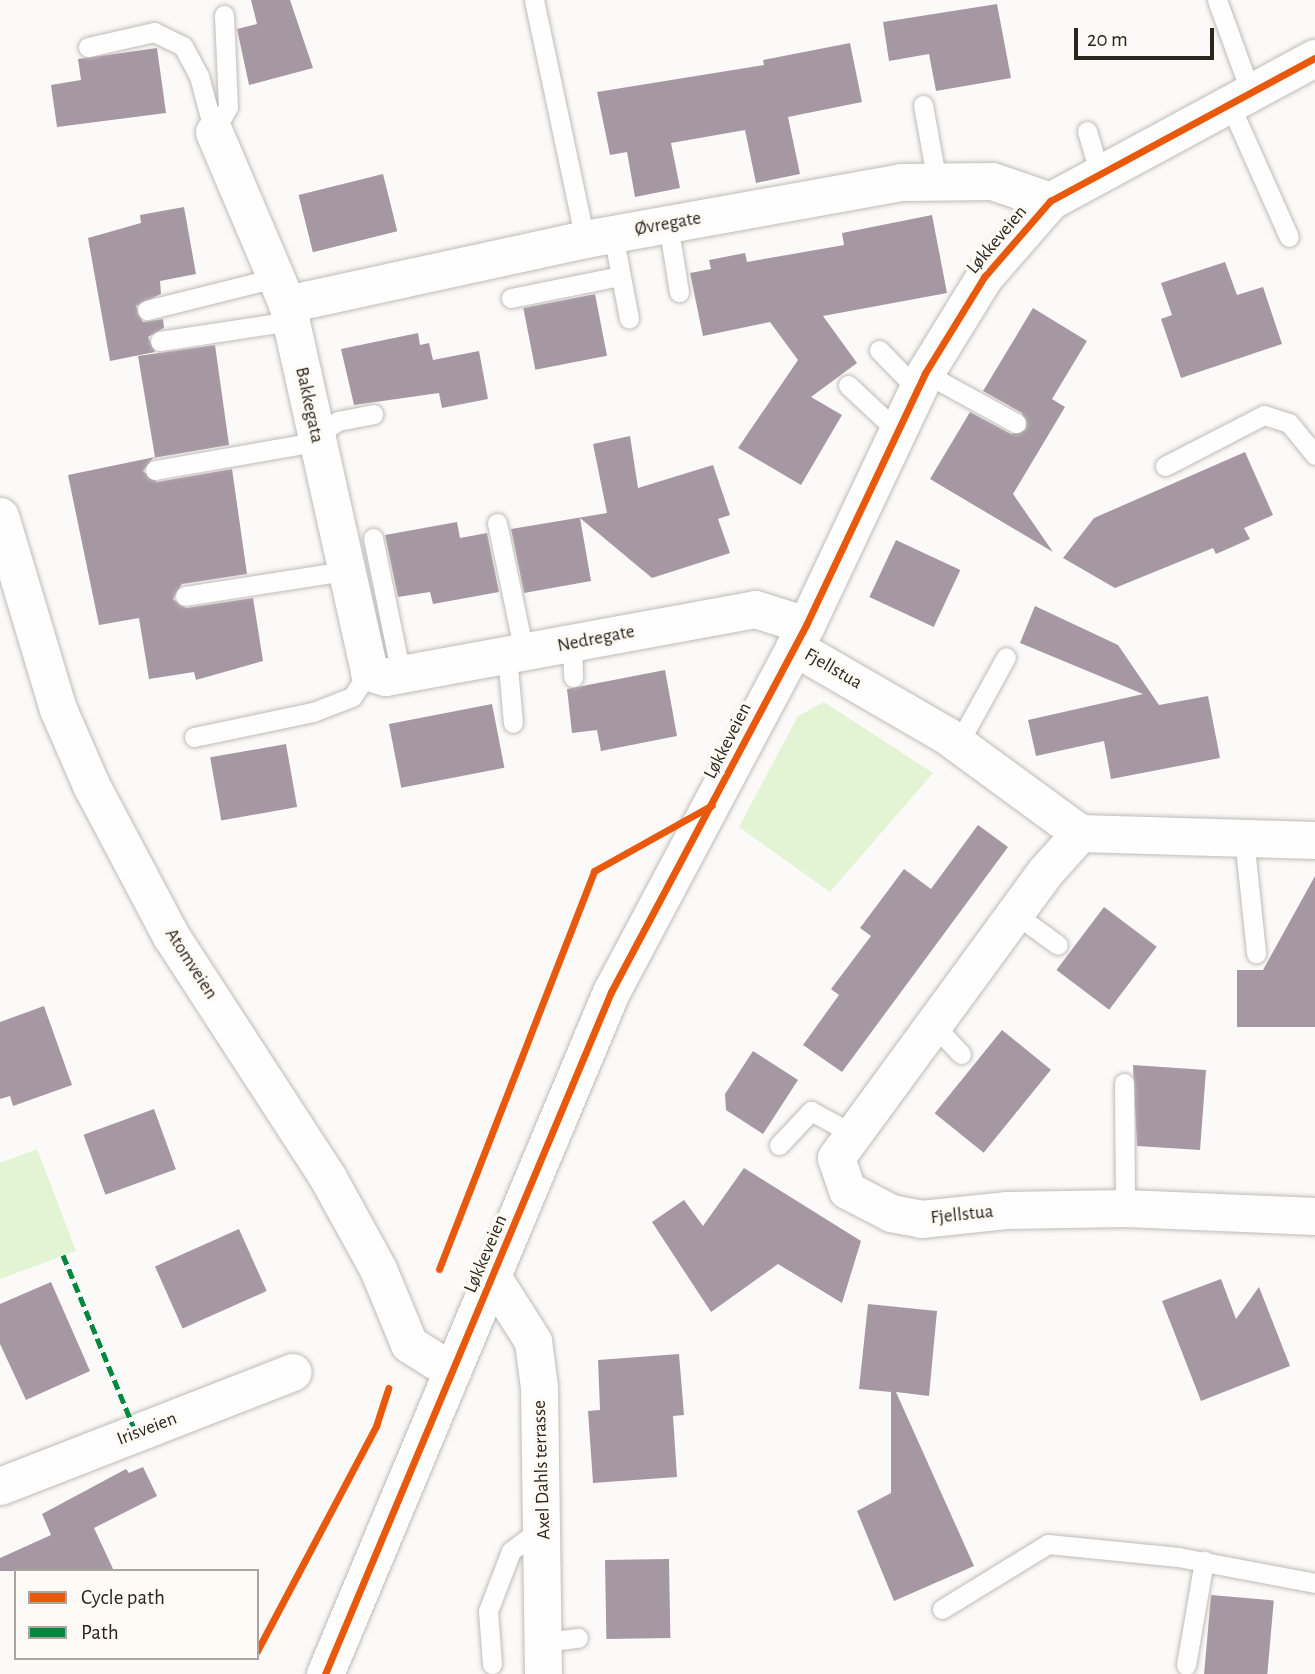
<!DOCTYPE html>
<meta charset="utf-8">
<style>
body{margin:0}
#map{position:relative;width:1315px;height:1674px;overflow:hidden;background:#fcfaf8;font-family:"Alegreya Sans",sans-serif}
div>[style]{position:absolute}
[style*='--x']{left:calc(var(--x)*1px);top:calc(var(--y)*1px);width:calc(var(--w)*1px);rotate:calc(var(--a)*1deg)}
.green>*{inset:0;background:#e2f4d3}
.building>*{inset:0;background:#a698a3;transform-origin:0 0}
.roads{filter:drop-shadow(0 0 2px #bfbbb7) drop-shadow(0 0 2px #bfbbb7)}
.lane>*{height:19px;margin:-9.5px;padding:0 9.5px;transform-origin:9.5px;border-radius:9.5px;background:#fffefe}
.street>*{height:37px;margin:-18.5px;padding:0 18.5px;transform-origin:18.5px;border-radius:18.5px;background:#fffefe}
.quiet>*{height:5px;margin-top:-2.5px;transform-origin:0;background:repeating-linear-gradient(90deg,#00873e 0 10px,transparent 0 15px)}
.cycleway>*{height:7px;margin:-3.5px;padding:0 3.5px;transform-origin:3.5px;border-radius:3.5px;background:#e8590c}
span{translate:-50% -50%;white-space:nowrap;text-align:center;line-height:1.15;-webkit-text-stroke:7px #fefbf6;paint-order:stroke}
.street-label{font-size:19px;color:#2a251d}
.legend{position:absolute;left:14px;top:1569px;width:245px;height:91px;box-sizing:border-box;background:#fefbf6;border:2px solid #a9a59f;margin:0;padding:9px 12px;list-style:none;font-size:21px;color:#2a251d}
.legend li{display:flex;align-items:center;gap:14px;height:35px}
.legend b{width:35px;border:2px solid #a9a59f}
.scale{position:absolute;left:1074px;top:28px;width:140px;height:32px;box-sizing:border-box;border:4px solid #2a251d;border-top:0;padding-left:9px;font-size:21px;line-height:24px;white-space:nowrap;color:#2a251d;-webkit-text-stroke:5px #fefbf6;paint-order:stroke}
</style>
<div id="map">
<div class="green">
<i style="clip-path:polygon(824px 702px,933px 773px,830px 892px,739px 827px,798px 716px)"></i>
<i style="clip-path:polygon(37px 1149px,76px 1251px,0 1279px,0 1163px)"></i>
</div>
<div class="building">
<i style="clip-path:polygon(251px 0,290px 0,313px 68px,249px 85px,237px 29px,257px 24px)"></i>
<i style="clip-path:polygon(997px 4px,1011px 78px,936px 91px,929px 54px,889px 61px,883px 22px)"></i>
<i style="clip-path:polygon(850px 43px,862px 102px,788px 117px,800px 174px,756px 183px,745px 130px,671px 143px,680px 188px,635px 197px,627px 152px,610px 155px,597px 92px,764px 65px,763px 60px)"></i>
<i style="clip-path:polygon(157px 48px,166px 113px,57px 127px,51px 85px,81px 80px,78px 59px)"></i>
<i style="left:383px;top:174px;width:59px;height:87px;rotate:76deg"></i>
<i style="clip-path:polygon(184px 207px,196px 274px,160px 281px,161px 294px,136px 306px,143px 322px,163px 319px,164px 328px,148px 337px,155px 352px,110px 361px,88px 238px,141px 223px,140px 215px)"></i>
<i style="clip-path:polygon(932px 215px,947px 293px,823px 316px,857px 363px,811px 397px,842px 415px,801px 485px,738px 448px,798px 360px,770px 322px,703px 336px,690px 273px,711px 269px,709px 260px,745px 253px,747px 262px,844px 245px,842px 233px)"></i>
<i style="clip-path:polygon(1225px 262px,1237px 295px,1263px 287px,1282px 344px,1181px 378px,1161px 319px,1172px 315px,1161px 283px)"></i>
<i style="left:595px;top:294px;width:63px;height:73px;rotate:79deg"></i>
<i style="clip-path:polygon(1033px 308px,1087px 341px,1052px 399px,1065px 407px,1013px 494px,1053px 552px,930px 479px,970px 412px,1011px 434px,1026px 429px,1022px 413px,983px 391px)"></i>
<i style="clip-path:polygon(418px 333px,420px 345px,429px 343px,433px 360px,479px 351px,488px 399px,442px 408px,439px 393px,354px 405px,341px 349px)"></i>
<i style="clip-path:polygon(215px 345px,229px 445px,153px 458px,143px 471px,157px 482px,232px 469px,247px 574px,182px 584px,173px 599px,186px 608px,253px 598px,263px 661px,196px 680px,194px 672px,149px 679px,139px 618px,99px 625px,68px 475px,155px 457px,138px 356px)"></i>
<i style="clip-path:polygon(630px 436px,638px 488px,713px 465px,730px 515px,718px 519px,730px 553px,652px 578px,580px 518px,591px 581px,524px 593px,511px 529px,607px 513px,593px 444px)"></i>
<i style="clip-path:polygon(1245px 452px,1273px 515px,1244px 528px,1250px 539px,1216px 554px,1213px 548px,1115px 588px,1063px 558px,1094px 518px)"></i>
<i style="clip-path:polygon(457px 522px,460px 538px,487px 533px,499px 592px,433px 604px,430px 592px,398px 597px,385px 535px)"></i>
<i style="left:896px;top:540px;width:71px;height:63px;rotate:25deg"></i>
<i style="clip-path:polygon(1035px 606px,1118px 645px,1159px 705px,1208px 696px,1220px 758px,1111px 779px,1104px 741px,1036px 756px,1028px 720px,1143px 694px,1020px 643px)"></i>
<i style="clip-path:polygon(665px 670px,677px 736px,601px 751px,597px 730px,572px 733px,567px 689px)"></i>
<i style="left:492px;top:704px;width:65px;height:105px;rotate:79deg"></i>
<i style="left:286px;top:744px;width:64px;height:77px;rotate:80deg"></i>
<i style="clip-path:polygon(978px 825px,1008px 847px,842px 1072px,803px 1045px,839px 995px,831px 989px,871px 936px,860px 928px,904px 869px,931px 889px)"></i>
<i style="clip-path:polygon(1315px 876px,1315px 1027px,1237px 1027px,1237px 970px,1263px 970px)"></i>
<i style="left:1104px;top:907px;width:66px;height:79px;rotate:37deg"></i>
<i style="clip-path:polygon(44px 1006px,72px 1085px,13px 1106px,10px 1096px,0 1099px,0 1022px)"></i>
<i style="left:1002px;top:1030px;width:63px;height:107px;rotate:39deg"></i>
<i style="clip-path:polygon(753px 1051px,798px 1080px,763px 1134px,726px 1110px,725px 1094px)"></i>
<i style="clip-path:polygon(1133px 1065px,1206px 1070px,1200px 1150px,1137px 1146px)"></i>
<i style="left:154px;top:1109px;width:64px;height:75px;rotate:70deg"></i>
<i style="clip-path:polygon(744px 1168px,861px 1241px,842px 1303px,778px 1264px,711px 1312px,652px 1222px,684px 1200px,703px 1226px)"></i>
<i style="left:239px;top:1229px;width:68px;height:92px;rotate:66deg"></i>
<i style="clip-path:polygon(1221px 1279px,1236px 1319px,1259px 1287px,1290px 1366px,1201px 1401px,1162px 1301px)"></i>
<i style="clip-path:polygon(51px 1282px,90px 1371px,26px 1400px,0 1344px,0 1304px)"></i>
<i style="clip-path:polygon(868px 1304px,937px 1311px,929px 1396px,896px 1392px,974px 1566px,894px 1601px,857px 1511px,891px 1493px,891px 1392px,859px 1389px)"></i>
<i style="clip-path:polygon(679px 1354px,684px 1415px,673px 1416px,677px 1477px,593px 1483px,588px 1411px,600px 1410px,598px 1360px)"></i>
<i style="clip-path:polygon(143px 1467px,157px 1496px,94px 1528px,114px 1571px,0 1571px,0 1558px,51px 1535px,42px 1514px,126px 1469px,129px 1473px)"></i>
<i style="left:669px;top:1559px;width:79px;height:64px;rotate:89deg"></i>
<i style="left:1211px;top:1595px;width:63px;height:80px;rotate:5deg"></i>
</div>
<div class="roads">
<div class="lane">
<i style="--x:534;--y:0;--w:244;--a:78"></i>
<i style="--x:1217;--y:0;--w:102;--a:70"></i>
<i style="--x:88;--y:47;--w:68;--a:-12.8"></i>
<i style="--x:154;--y:32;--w:32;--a:26"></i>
<i style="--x:183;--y:46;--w:34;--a:62"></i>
<i style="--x:199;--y:76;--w:58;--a:75"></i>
<i style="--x:923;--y:105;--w:78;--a:79.7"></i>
<i style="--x:1231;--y:107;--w:142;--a:66"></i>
<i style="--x:1087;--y:131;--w:46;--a:73.5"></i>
<i style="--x:214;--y:132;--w:29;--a:-61"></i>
<i style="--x:228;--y:107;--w:92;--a:-92.5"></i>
<i style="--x:668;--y:224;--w:69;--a:80.8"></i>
<i style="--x:613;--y:234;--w:86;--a:79.3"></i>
<i style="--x:511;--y:298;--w:111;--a:-11.4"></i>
<i style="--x:147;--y:310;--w:132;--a:-14"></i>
<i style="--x:160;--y:341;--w:133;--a:-8.7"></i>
<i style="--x:879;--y:350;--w:54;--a:45.7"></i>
<i style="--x:925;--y:373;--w:104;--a:28.8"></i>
<i style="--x:848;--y:385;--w:67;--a:43.2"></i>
<i style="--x:315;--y:436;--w:27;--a:-33"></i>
<i style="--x:338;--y:421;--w:36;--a:-11"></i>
<i style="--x:1165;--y:466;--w:111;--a:-27.3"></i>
<i style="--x:1264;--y:415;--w:26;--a:18"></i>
<i style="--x:1289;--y:423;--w:41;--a:50.9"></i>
<i style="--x:155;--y:470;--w:163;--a:-9.9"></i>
<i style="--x:497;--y:523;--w:132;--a:78.2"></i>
<i style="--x:373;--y:538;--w:140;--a:78.4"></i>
<i style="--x:185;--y:596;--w:161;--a:-8.9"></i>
<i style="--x:572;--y:643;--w:34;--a:88"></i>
<i style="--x:507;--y:655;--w:68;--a:85"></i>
<i style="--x:194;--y:737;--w:122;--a:-11.9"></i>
<i style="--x:313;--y:712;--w:42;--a:-21"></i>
<i style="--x:352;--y:697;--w:30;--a:-56"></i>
<i style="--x:958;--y:744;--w:99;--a:-61.1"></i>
<i style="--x:1244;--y:838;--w:116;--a:84"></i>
<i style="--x:1014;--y:913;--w:54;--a:36"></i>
<i style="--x:933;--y:1024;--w:41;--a:47"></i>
<i style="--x:1124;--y:1083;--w:125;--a:89.5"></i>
<i style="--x:779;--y:1145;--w:47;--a:-46.7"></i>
<i style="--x:811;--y:1111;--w:48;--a:28.7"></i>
<i style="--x:942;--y:1609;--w:124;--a:-31.5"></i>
<i style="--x:1048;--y:1544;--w:131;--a:5.7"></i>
<i style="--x:1178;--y:1557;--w:139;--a:10.7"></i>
<i style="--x:544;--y:1642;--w:34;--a:-7"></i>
<i style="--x:492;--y:1664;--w:53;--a:-94.3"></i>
<i style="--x:488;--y:1611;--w:64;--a:-69"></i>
<i style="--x:511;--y:1551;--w:41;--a:-37.1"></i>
<i style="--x:1186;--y:1665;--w:106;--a:-80.2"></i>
</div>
<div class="street">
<i style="--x:214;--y:132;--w:187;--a:67"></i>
<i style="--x:287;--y:304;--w:377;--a:77.4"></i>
<i style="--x:369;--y:672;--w:17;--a:17"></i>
<i style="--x:385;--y:677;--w:376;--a:-10.4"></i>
<i style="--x:755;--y:609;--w:53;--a:17.4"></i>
<i style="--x:287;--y:304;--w:305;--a:-12.3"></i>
<i style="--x:585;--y:239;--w:321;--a:-10.2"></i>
<i style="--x:901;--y:182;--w:91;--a:-0.6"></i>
<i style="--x:992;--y:181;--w:61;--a:19"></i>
<i style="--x:0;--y:516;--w:202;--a:73.3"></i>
<i style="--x:58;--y:709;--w:83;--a:66.5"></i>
<i style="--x:91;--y:785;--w:171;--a:62.1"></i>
<i style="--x:171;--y:936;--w:288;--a:57"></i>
<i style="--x:328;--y:1178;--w:104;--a:61.2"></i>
<i style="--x:378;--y:1269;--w:81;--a:67.5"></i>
<i style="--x:409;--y:1344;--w:51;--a:32.1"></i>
<i style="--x:794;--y:647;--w:176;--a:30.1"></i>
<i style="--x:946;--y:735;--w:166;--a:36.2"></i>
<i style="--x:1080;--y:833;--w:235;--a:1.7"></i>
<i style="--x:1080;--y:833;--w:52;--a:131.9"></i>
<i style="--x:1045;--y:872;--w:354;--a:126.2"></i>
<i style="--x:836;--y:1158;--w:34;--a:71"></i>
<i style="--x:847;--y:1190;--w:50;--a:27.6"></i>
<i style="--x:891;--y:1213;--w:31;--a:11"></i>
<i style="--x:921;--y:1219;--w:85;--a:-6"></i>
<i style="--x:1006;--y:1210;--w:119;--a:-1"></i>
<i style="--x:1125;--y:1208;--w:190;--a:2.4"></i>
<i style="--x:493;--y:1278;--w:75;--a:57.6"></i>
<i style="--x:533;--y:1341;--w:46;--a:82.6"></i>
<i style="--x:539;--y:1387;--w:287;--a:89.2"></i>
<i style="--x:0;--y:1486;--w:314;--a:-21.3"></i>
<i style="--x:325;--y:1674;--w:740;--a:-67.25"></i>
<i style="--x:611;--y:992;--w:416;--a:-62"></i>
<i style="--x:806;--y:625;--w:279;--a:-64.7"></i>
<i style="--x:925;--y:373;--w:113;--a:-58.4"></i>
<i style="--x:984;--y:277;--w:101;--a:-49"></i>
<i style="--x:1050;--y:201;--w:301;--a:-28.4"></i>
</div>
</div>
<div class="quiet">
<i style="--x:63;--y:1255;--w:192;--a:67.7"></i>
</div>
<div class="cycleway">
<i style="--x:439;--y:1269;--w:427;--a:-68.7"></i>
<i style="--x:594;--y:871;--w:135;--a:-29.2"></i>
<i style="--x:257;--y:1651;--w:255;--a:-62.1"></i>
<i style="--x:376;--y:1426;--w:40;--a:-72"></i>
<i style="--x:325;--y:1674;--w:740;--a:-67.25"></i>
<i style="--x:611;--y:992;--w:416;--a:-62"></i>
<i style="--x:806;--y:625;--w:279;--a:-64.7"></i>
<i style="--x:925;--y:373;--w:113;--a:-58.4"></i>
<i style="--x:984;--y:277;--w:101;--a:-49"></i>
<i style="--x:1050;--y:201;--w:301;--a:-28.4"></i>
</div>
<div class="street-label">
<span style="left:668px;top:224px;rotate:-10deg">Øvregate</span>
<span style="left:997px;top:240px;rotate:-50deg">Løkkeveien</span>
<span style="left:309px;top:405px;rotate:78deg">Bakkegata</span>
<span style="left:596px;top:639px;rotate:-11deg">Nedregate</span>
<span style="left:833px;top:669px;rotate:30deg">Fjellstua</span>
<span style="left:728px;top:741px;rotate:-63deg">Løkkeveien</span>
<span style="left:191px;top:964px;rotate:57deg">Atomveien</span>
<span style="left:962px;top:1215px;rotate:-6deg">Fjellstua</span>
<span style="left:486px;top:1254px;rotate:-67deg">Løkkeveien</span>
<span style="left:147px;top:1429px;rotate:-21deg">Irisveien</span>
<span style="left:542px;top:1470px;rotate:-92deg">Axel Dahls terrasse</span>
</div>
<ul class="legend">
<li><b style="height:9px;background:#e8590c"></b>Cycle path</li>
<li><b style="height:9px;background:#00873e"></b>Path</li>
</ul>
<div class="scale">20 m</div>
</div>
